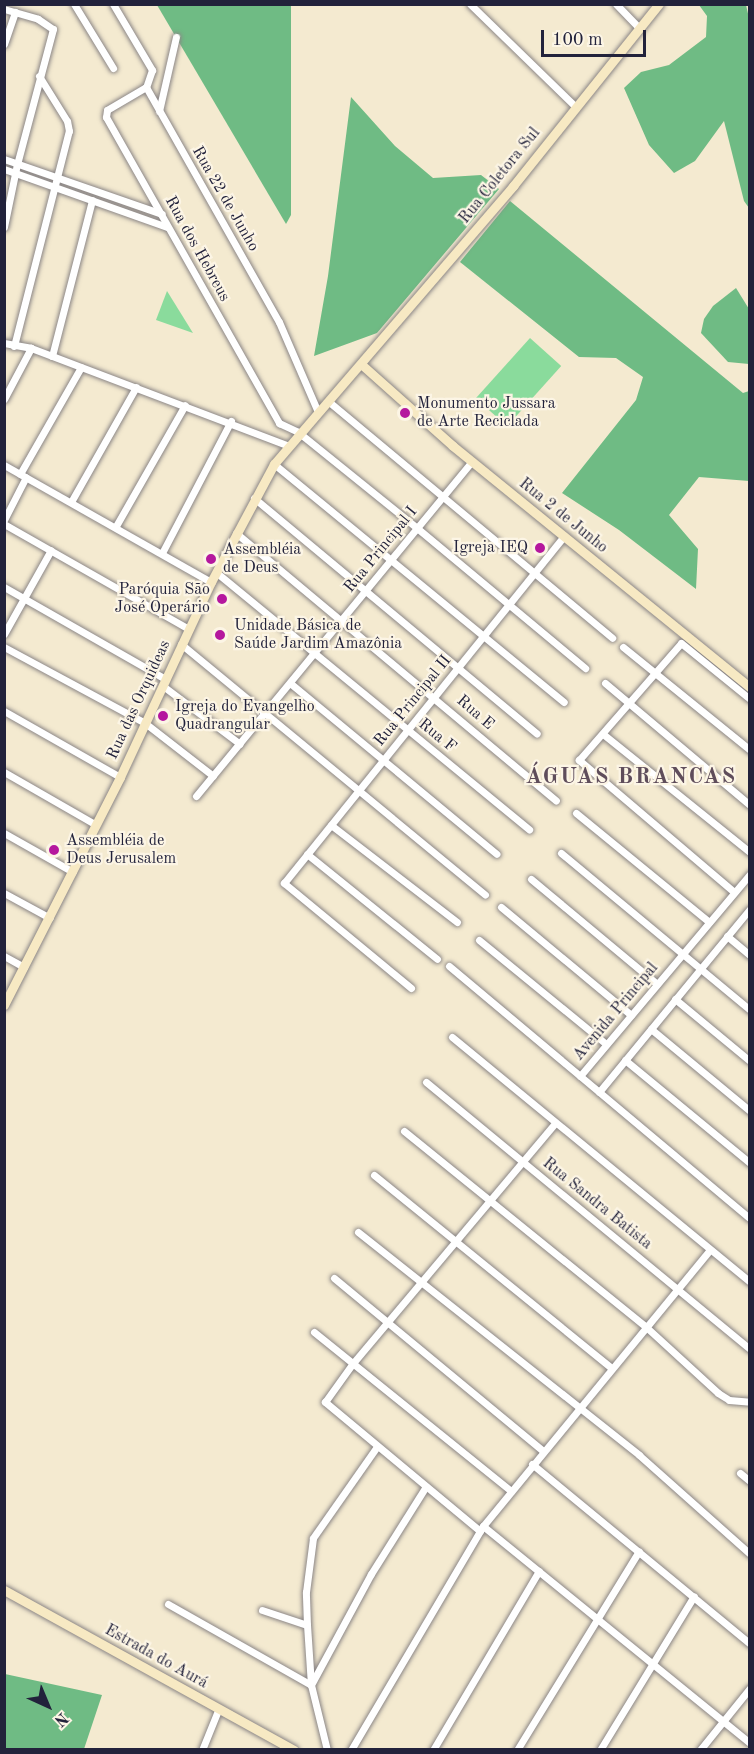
<!DOCTYPE html>
<meta charset="utf-8">
<style>
body{margin:0}
#map{position:relative;width:754px;height:1754px;overflow:hidden;background:#f4ead0;font-family:"Old Standard TT",serif}
div>[style]{position:absolute}
[style*='--x']{left:calc(var(--x)*1px);top:calc(var(--y)*1px);width:calc(var(--w)*1px);rotate:calc(var(--a)*1deg)}
.green>*{inset:0;background:#8adb9c;transform-origin:0 0}
.forest>*{inset:0;background:#6fbb84}
.roads{filter:drop-shadow(0 0 2px #8b8686) drop-shadow(0 0 2px #8b8686)}
.street>*{height:7px;margin:-3.5px;padding:0 3.5px;transform-origin:3.5px;border-radius:3.5px;background:#fff}
.secondary>*{height:9px;margin:-4.5px;padding:0 4.5px;transform-origin:4.5px;border-radius:4.5px;background:#f7e9c3}
.dots>*{width:16px;height:16px;translate:-50% -50%;box-sizing:border-box;border:3px solid #fcf5e5;border-radius:50%}
span{translate:-50% -50%;white-space:nowrap;text-align:center;line-height:1.15;-webkit-text-stroke:4.5px #fcf5e5;paint-order:stroke}
.street-label{font-size:16px;color:#22223b}
.poi-label{font-size:16px;color:#22223b}
.left{translate:0 -50%;text-align:left}
.right{translate:-100% -50%;text-align:right}
.district-label{font-size:22px;color:#5f4d5b;font-weight:700;letter-spacing:1.5px}
.frame{position:absolute;inset:0;border:6px solid #22223b;pointer-events:none}
.north{position:absolute;left:18px;top:1676px;width:60px;height:60px;-webkit-text-stroke:4px #fcf5e5;paint-order:stroke;rotate:136deg;font-size:16px;font-weight:700;line-height:24px;text-align:center;color:#22223b}
.north::after{content:'';display:block;margin:auto;width:21px;height:27px;background:#22223b;clip-path:polygon(50% 0,100% 100%,50% 72%,0 100%)}
.scale{position:absolute;left:541px;top:30px;width:105px;height:27px;box-sizing:border-box;border:3px solid #22223b;border-top:0;padding-left:8px;font-size:18px;line-height:21px;white-space:nowrap;color:#22223b;-webkit-text-stroke:4px #fcf5e5;paint-order:stroke}
</style>
<div id="map">
<div class="green">
<i style="clip-path:polygon(167px 291px,193px 333px,156px 320px)"></i>
<i style="left:530px;top:338px;width:42px;height:81px;rotate:42deg"></i>
</div>
<div class="forest">
<i style="clip-path:polygon(157px 5px,291px 5px,291px 215px,286px 224px)"></i>
<i style="clip-path:polygon(699px 5px,746px 5px,749px 18px,749px 208px,744px 201px,724px 121px,695px 161px,674px 173px,649px 145px,624px 88px,641px 72px,669px 65px,706px 37px,707px 16px)"></i>
<i style="clip-path:polygon(351px 97px,395px 146px,433px 178px,481px 175px,499px 189px,377px 333px,314px 356px,328px 276px)"></i>
<i style="clip-path:polygon(510px 201px,743px 393px,749px 391px,749px 481px,699px 477px,669px 515px,698px 549px,696px 589px,619px 530px,562px 493px,636px 400px,643px 377px,616px 358px,579px 357px,460px 262px)"></i>
<i style="clip-path:polygon(736px 288px,749px 309px,749px 364px,728px 362px,701px 333px,704px 319px,713px 306px)"></i>
<i style="clip-path:polygon(5px 1674px,102px 1695px,84px 1749px,5px 1749px)"></i>
</div>
<div class="roads">
<div class="street">
<i style="--x:74;--y:4;--w:75;--a:58.6"></i>
<i style="--x:113;--y:4;--w:77;--a:59.4"></i>
<i style="--x:152;--y:70;--w:18;--a:109"></i>
<i style="--x:146;--y:87;--w:270;--a:60.5"></i>
<i style="--x:279;--y:322;--w:98;--a:66.6"></i>
<i style="--x:470;--y:4;--w:148;--a:44.2"></i>
<i style="--x:616;--y:4;--w:33;--a:46"></i>
<i style="--x:4;--y:9;--w:35;--a:16"></i>
<i style="--x:38;--y:19;--w:18;--a:34"></i>
<i style="--x:53;--y:29;--w:140;--a:104.9"></i>
<i style="--x:17;--y:164;--w:64;--a:101.7"></i>
<i style="--x:4;--y:44;--w:34;--a:-71"></i>
<i style="--x:146;--y:87;--w:45;--a:149.5"></i>
<i style="--x:107;--y:110;--w:7;--a:98"></i>
<i style="--x:106;--y:117;--w:352;--a:60.5"></i>
<i style="--x:279;--y:423;--w:21;--a:25"></i>
<i style="--x:298;--y:432;--w:153;--a:38.9"></i>
<i style="--x:417;--y:528;--w:219;--a:39.8"></i>
<i style="--x:159;--y:111;--w:76;--a:-77.1"></i>
<i style="--x:4;--y:159;--w:167;--a:19.2"></i>
<i style="--x:4;--y:169;--w:173;--a:19.6"></i>
<i style="--x:4;--y:343;--w:27;--a:10"></i>
<i style="--x:31;--y:348;--w:274;--a:20.8"></i>
<i style="--x:14;--y:346;--w:222;--a:-75.7"></i>
<i style="--x:69;--y:131;--w:10;--a:-101"></i>
<i style="--x:67;--y:121;--w:53;--a:-121.9"></i>
<i style="--x:52;--y:356;--w:161;--a:-75.6"></i>
<i style="--x:4;--y:399;--w:58;--a:-62.1"></i>
<i style="--x:328;--y:401;--w:370;--a:39.8"></i>
<i style="--x:274;--y:464;--w:375;--a:39.4"></i>
<i style="--x:4;--y:465;--w:238;--a:29.5"></i>
<i style="--x:20;--y:474;--w:123;--a:-60.3"></i>
<i style="--x:254;--y:498;--w:368;--a:39.8"></i>
<i style="--x:71;--y:502;--w:132;--a:-60.5"></i>
<i style="--x:4;--y:520;--w:48;--a:-62.9"></i>
<i style="--x:4;--y:524;--w:213;--a:29.6"></i>
<i style="--x:116;--y:526;--w:139;--a:-60.3"></i>
<i style="--x:236;--y:533;--w:417;--a:39.9"></i>
<i style="--x:162;--y:553;--w:149;--a:-62.4"></i>
<i style="--x:217;--y:573;--w:404;--a:39.4"></i>
<i style="--x:4;--y:587;--w:185;--a:29.7"></i>
<i style="--x:4;--y:634;--w:96;--a:-60.8"></i>
<i style="--x:181;--y:644;--w:394;--a:39.5"></i>
<i style="--x:4;--y:647;--w:160;--a:28.3"></i>
<i style="--x:145;--y:723;--w:86;--a:37.9"></i>
<i style="--x:623;--y:647;--w:164;--a:39"></i>
<i style="--x:290;--y:683;--w:268;--a:39.6"></i>
<i style="--x:605;--y:683;--w:189;--a:40.1"></i>
<i style="--x:163;--y:686;--w:96;--a:37"></i>
<i style="--x:4;--y:711;--w:133;--a:29.6"></i>
<i style="--x:603;--y:734;--w:189;--a:38.8"></i>
<i style="--x:4;--y:772;--w:106;--a:29.9"></i>
<i style="--x:196;--y:796;--w:434;--a:-50.5"></i>
<i style="--x:576;--y:813;--w:172;--a:39.3"></i>
<i style="--x:331;--y:825;--w:159;--a:37.6"></i>
<i style="--x:4;--y:833;--w:79;--a:29.5"></i>
<i style="--x:561;--y:853;--w:246;--a:39.7"></i>
<i style="--x:307;--y:854;--w:167;--a:38.9"></i>
<i style="--x:531;--y:879;--w:164;--a:39.8"></i>
<i style="--x:734;--y:892;--w:204;--a:-139.6"></i>
<i style="--x:579;--y:760;--w:155;--a:-48.9"></i>
<i style="--x:681;--y:643;--w:89;--a:39.1"></i>
<i style="--x:4;--y:893;--w:52;--a:28.5"></i>
<i style="--x:501;--y:907;--w:169;--a:39.7"></i>
<i style="--x:727;--y:936;--w:30;--a:40"></i>
<i style="--x:479;--y:940;--w:164;--a:39.3"></i>
<i style="--x:4;--y:956;--w:23;--a:29"></i>
<i style="--x:449;--y:966;--w:393;--a:40"></i>
<i style="--x:411;--y:988;--w:165;--a:-140.4"></i>
<i style="--x:284;--y:883;--w:446;--a:-51.1"></i>
<i style="--x:675;--y:999;--w:97;--a:39.6"></i>
<i style="--x:651;--y:1029;--w:129;--a:39.6"></i>
<i style="--x:452;--y:1037;--w:386;--a:39.4"></i>
<i style="--x:625;--y:1060;--w:162;--a:39.5"></i>
<i style="--x:580;--y:1076;--w:264;--a:-49.9"></i>
<i style="--x:426;--y:1082;--w:420;--a:39.5"></i>
<i style="--x:599;--y:1092;--w:237;--a:-50.5"></i>
<i style="--x:404;--y:1131;--w:310;--a:39"></i>
<i style="--x:645;--y:1326;--w:99;--a:42.5"></i>
<i style="--x:718;--y:1393;--w:13;--a:32"></i>
<i style="--x:729;--y:1400;--w:21;--a:5"></i>
<i style="--x:374;--y:1175;--w:304;--a:39.1"></i>
<i style="--x:358;--y:1232;--w:359;--a:38.4"></i>
<i style="--x:639;--y:1455;--w:149;--a:41.7"></i>
<i style="--x:334;--y:1278;--w:271;--a:39.6"></i>
<i style="--x:314;--y:1332;--w:253;--a:38.9"></i>
<i style="--x:532;--y:1464;--w:283;--a:39.5"></i>
<i style="--x:740;--y:1473;--w:13;--a:39"></i>
<i style="--x:483;--y:1526;--w:344;--a:39.1"></i>
<i style="--x:480;--y:1531;--w:202;--a:-140.2"></i>
<i style="--x:325;--y:1402;--w:48;--a:-54.3"></i>
<i style="--x:353;--y:1363;--w:312;--a:-49.9"></i>
<i style="--x:168;--y:1604;--w:164;--a:29.5"></i>
<i style="--x:262;--y:1610;--w:47;--a:18.4"></i>
<i style="--x:312;--y:1683;--w:124;--a:-61.6"></i>
<i style="--x:371;--y:1574;--w:102;--a:-57.9"></i>
<i style="--x:202;--y:1750;--w:45;--a:-68"></i>
<i style="--x:327;--y:1750;--w:67;--a:-103.8"></i>
<i style="--x:311;--y:1685;--w:60;--a:-93.8"></i>
<i style="--x:307;--y:1625;--w:33;--a:-92"></i>
<i style="--x:306;--y:1592;--w:54;--a:-82.6"></i>
<i style="--x:313;--y:1538;--w:110;--a:-55"></i>
<i style="--x:351;--y:1750;--w:260;--a:-59.5"></i>
<i style="--x:483;--y:1526;--w:357;--a:-50.6"></i>
<i style="--x:433;--y:1750;--w:208;--a:-59.4"></i>
<i style="--x:517;--y:1750;--w:233;--a:-58.5"></i>
<i style="--x:600;--y:1750;--w:180;--a:-58.6"></i>
<i style="--x:700;--y:1750;--w:80;--a:-51.1"></i>
</div>
<div class="secondary">
<i style="--x:361;--y:364;--w:123;--a:41.7"></i>
<i style="--x:453;--y:446;--w:382;--a:39.1"></i>
<i style="--x:4;--y:1005;--w:256;--a:-63"></i>
<i style="--x:120;--y:777;--w:215;--a:-65"></i>
<i style="--x:211;--y:582;--w:134;--a:-61.9"></i>
<i style="--x:274;--y:464;--w:367;--a:-49.3"></i>
<i style="--x:513;--y:186;--w:233;--a:-51.3"></i>
<i style="--x:4;--y:1590;--w:331;--a:28.9"></i>
</div>
</div>
<div class="dots">
<i style="left:405px;top:413px;background:#b5179e"></i>
<i style="left:540px;top:548px;background:#b5179e"></i>
<i style="left:211px;top:559px;background:#b5179e"></i>
<i style="left:222px;top:599px;background:#b5179e"></i>
<i style="left:220px;top:635px;background:#b5179e"></i>
<i style="left:163px;top:716px;background:#b5179e"></i>
<i style="left:54px;top:850px;background:#b5179e"></i>
</div>
<div class="street-label">
<span style="left:500px;top:176px;rotate:-51deg">Rua Coletora Sul</span>
<span style="left:225px;top:199px;rotate:60deg">Rua 22 de Junho</span>
<span style="left:197px;top:249px;rotate:61deg">Rua dos Hebreus</span>
<span style="left:563px;top:516px;rotate:39deg">Rua 2 de Junho</span>
<span style="left:381px;top:550px;rotate:-51deg">Rua Principal I</span>
<span style="left:139px;top:700px;rotate:-65deg">Rua das Orquideas</span>
<span style="left:413px;top:701px;rotate:-51deg">Rua Principal II</span>
<span style="left:475px;top:713px;rotate:41deg">Rua E</span>
<span style="left:437px;top:736px;rotate:39deg">Rua F</span>
<span style="left:616px;top:1012px;rotate:-50deg">Avenida Principal</span>
<span style="left:597px;top:1204px;rotate:39deg">Rua Sandra Batista</span>
<span style="left:156px;top:1657px;rotate:29deg">Estrada do Aurá</span>
</div>
<div class="poi-label">
<span class="left" style="left:417px;top:413px">Monumento Jussara<br>de Arte Reciclada</span>
<span class="right" style="left:528px;top:548px">Igreja IEQ</span>
<span class="left" style="left:223px;top:559px">Assembléia<br>de Deus</span>
<span class="right" style="left:210px;top:599px">Paróquia São<br>José Operário</span>
<span class="left" style="left:234px;top:635px">Unidade Básica de<br>Saúde Jardim Amazônia</span>
<span class="left" style="left:175px;top:716px">Igreja do Evangelho<br>Quadrangular</span>
<span class="left" style="left:66px;top:850px">Assembléia de<br>Deus Jerusalem</span>
</div>
<div class="district-label">
<span style="left:631px;top:778px">ÁGUAS BRANCAS</span>
</div>
<div class="frame"></div>
<div class="north">N</div>
<div class="scale">100 m</div>
</div>
